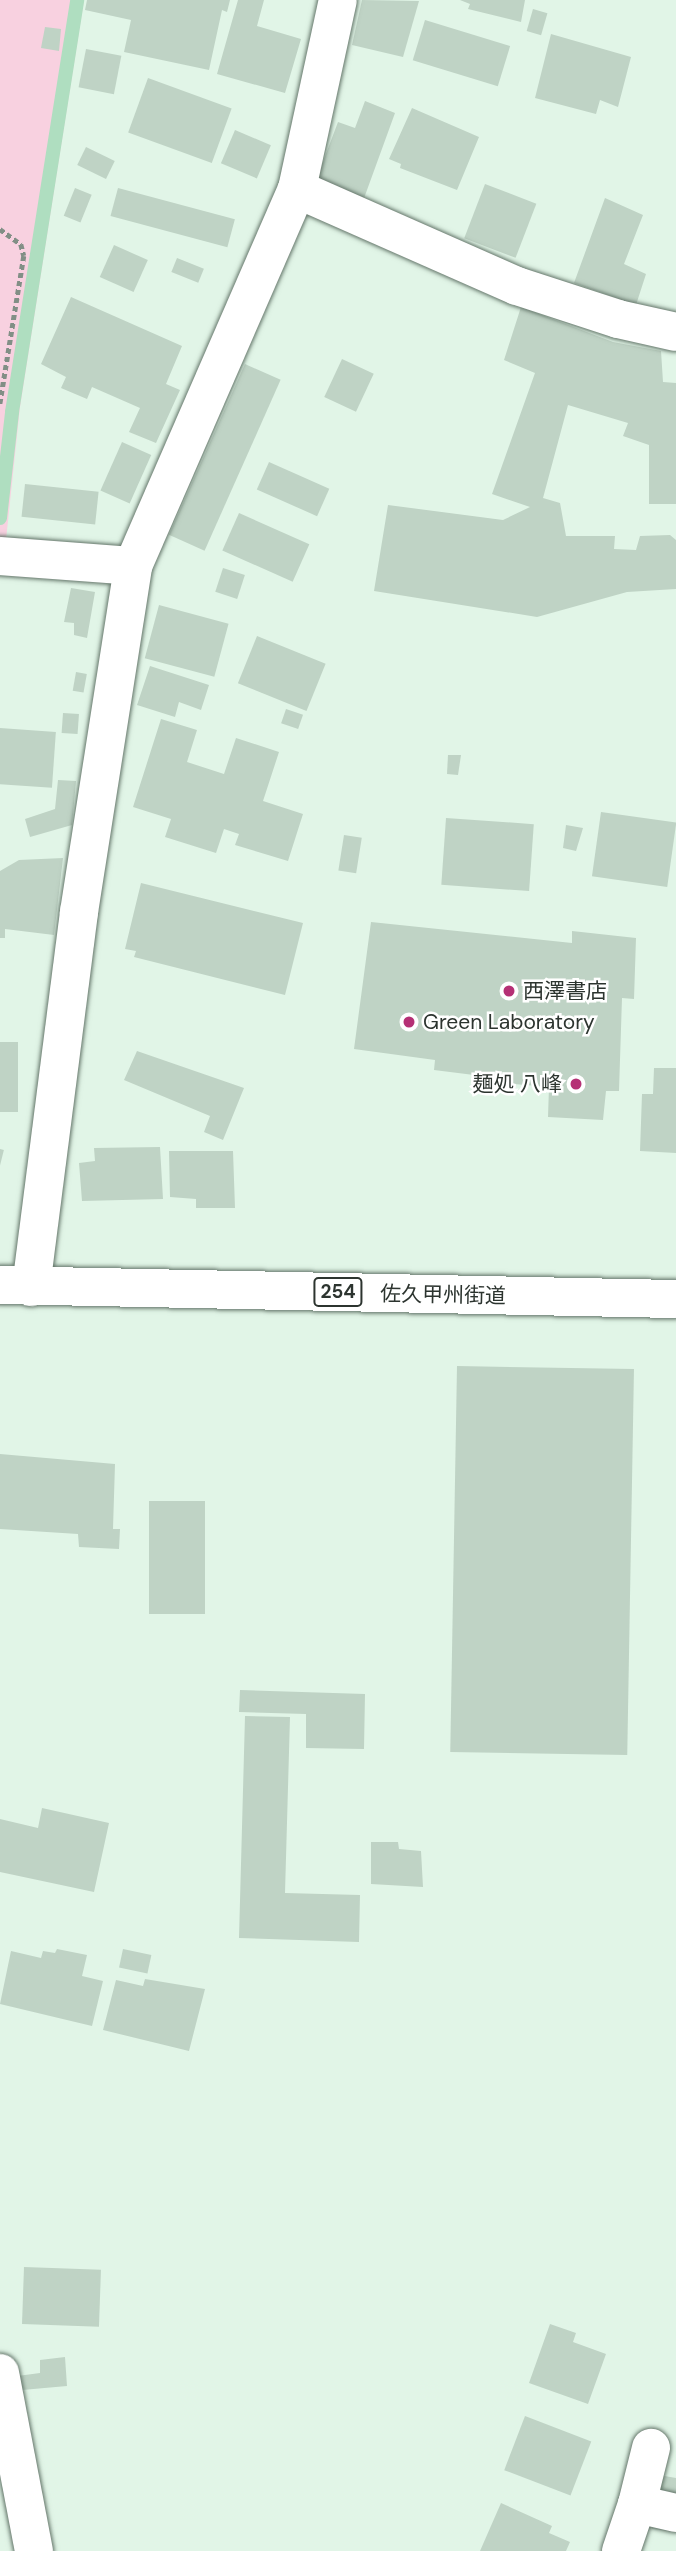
<!DOCTYPE html>
<meta charset="utf-8">
<style>
body{margin:0}
#map{position:relative;width:676px;height:2551px;overflow:hidden;background:#e1f5e7;font-family:"DM Sans","Noto Sans JP",sans-serif}
div>[style]{position:absolute}
[style*='--x']{left:calc(var(--x)*1px);top:calc(var(--y)*1px);width:calc(var(--w)*1px);rotate:calc(var(--a)*1deg)}
.green>*{inset:0;background:#f8d1e0}
.stream>*{height:14px;margin:-7px;padding:0 7px;transform-origin:7px;border-radius:7px;background:#afdec0}
.building>*{inset:0;background:#bfd3c5;transform-origin:0 0}
.path>*{height:4.5px;margin-top:-2.25px;transform-origin:0;background:repeating-linear-gradient(90deg,#828f86 0 5px,transparent 0 8.5px)}
.roads{filter:drop-shadow(0 0 2px #64766a) drop-shadow(0 0 2px #64766a)}
.minor>*{height:38px;margin:-19px;padding:0 19px;transform-origin:19px;border-radius:19px;background:#fff}
.highway>*{height:38px;margin:-19px;padding:0 19px;transform-origin:19px;border-radius:19px;background:#fff}
.dots>*{width:19px;height:19px;translate:-50% -50%;box-sizing:border-box;border:4px solid #fff;border-radius:50%}
span{translate:-50% -50%;white-space:nowrap;text-align:center;line-height:1.15;-webkit-text-stroke:5px #fff;paint-order:stroke}
.shield-label span{padding:2px 5px;background:#fff;border:2px solid;border-radius:5px;-webkit-text-stroke-width:0}
.shield-label{font-size:19px;color:#2c342f;font-weight:700}
.poi-label{font-size:21px;color:#2c342f}
.left{translate:0 -50%;text-align:left}
.right{translate:-100% -50%;text-align:right}
.street-label{font-size:21px;color:#2c342f}
</style>
<div id="map">
<div class="green">
<i style="clip-path:polygon(0 0,84px 0,20px 407px,6px 540px,0 539px)"></i>
</div>
<div class="stream">
<i style="--x:0;--y:518;--w:107;--a:-83.5"></i>
<i style="--x:12;--y:412;--w:417;--a:-81"></i>
</div>
<div class="building">
<i style="clip-path:polygon(87px 0,230px 0,227px 12px,222px 10px,209px 70px,124px 52px,131px 20px,85px 10px)"></i>
<i style="clip-path:polygon(238px 0,264px 0,257px 26px,301px 39px,285px 93px,217px 74px)"></i>
<i style="clip-path:polygon(362px 0,419px 1px,403px 57px,352px 45px)"></i>
<i style="clip-path:polygon(460px 0,525px 0,521px 22px,468px 9px,470px 4px)"></i>
<i style="left:533px;top:9px;width:15px;height:23px;rotate:16deg"></i>
<i style="left:425px;top:20px;width:89px;height:42px;rotate:17deg"></i>
<i style="clip-path:polygon(45px 27px,61px 29px,59px 51px,41px 48px)"></i>
<i style="clip-path:polygon(551px 34px,631px 57px,618px 107px,600px 100px,596px 114px,535px 98px)"></i>
<i style="left:86px;top:49px;width:36px;height:39px;rotate:11deg"></i>
<i style="left:148px;top:78px;width:89px;height:58px;rotate:20deg"></i>
<i style="clip-path:polygon(365px 101px,395px 113px,363px 201px,315px 183px,338px 122px,355px 128px)"></i>
<i style="clip-path:polygon(412px 108px,479px 137px,457px 190px,400px 168px,401px 164px,389px 159px)"></i>
<i style="left:235px;top:130px;width:39px;height:36px;rotate:23deg"></i>
<i style="left:86px;top:147px;width:32px;height:20px;rotate:26deg"></i>
<i style="left:485px;top:184px;width:55px;height:58px;rotate:21deg"></i>
<i style="left:75px;top:188px;width:18px;height:30px;rotate:22deg"></i>
<i style="left:118px;top:188px;width:121px;height:29px;rotate:15deg"></i>
<i style="clip-path:polygon(605px 198px,643px 215px,624px 264px,646px 274px,636px 305px,574px 283px)"></i>
<i style="left:114px;top:245px;width:37px;height:35px;rotate:24deg"></i>
<i style="left:177px;top:258px;width:29px;height:15px;rotate:22deg"></i>
<i style="clip-path:polygon(71px 297px,182px 346px,166px 384px,180px 390px,156px 443px,129px 432px,140px 408px,92px 387px,87px 399px,61px 388px,66px 377px,41px 364px)"></i>
<i style="clip-path:polygon(521px 307px,613px 342px,661px 351px,663px 382px,676px 383px,676px 504px,649px 504px,649px 445px,623px 436px,628px 423px,568px 405px,543px 498px,560px 503px,566px 536px,615px 536px,614px 549px,636px 550px,640px 536px,670px 535px,676px 540px,676px 589px,627px 592px,537px 617px,374px 591px,388px 505px,503px 520px,530px 507px,492px 494px,535px 373px,504px 360px)"></i>
<i style="left:342px;top:359px;width:35px;height:42px;rotate:25deg"></i>
<i style="left:245px;top:364px;width:39px;height:187px;rotate:24deg"></i>
<i style="left:122px;top:442px;width:32px;height:53px;rotate:24deg"></i>
<i style="left:269px;top:462px;width:66px;height:30px;rotate:24deg"></i>
<i style="left:25px;top:484px;width:74px;height:33px;rotate:6deg"></i>
<i style="left:239px;top:513px;width:77px;height:41px;rotate:24deg"></i>
<i style="left:223px;top:568px;width:23px;height:25px;rotate:18deg"></i>
<i style="clip-path:polygon(71px 588px,95px 592px,87px 638px,74px 635px,74px 623px,64px 622px)"></i>
<i style="left:159px;top:605px;width:72px;height:55px;rotate:15deg"></i>
<i style="left:257px;top:636px;width:74px;height:51px;rotate:22deg"></i>
<i style="clip-path:polygon(150px 666px,209px 685px,201px 710px,179px 702px,175px 717px,137px 705px)"></i>
<i style="left:76px;top:672px;width:11px;height:19px;rotate:10deg"></i>
<i style="left:286px;top:709px;width:18px;height:15px;rotate:19deg"></i>
<i style="left:63px;top:713px;width:16px;height:20px;rotate:4deg"></i>
<i style="clip-path:polygon(161px 719px,197px 730px,187px 762px,224px 774px,236px 738px,279px 752px,263px 801px,303px 814px,288px 861px,235px 845px,239px 834px,224px 829px,216px 853px,165px 837px,171px 819px,133px 807px)"></i>
<i style="left:0;top:728px;width:56px;height:56px;rotate:4deg"></i>
<i style="clip-path:polygon(448px 755px,461px 755px,458px 775px,447px 774px)"></i>
<i style="clip-path:polygon(58px 780px,76px 781px,72px 825px,30px 837px,25px 819px,55px 809px)"></i>
<i style="left:601px;top:812px;width:76px;height:65px;rotate:8deg"></i>
<i style="left:446px;top:818px;width:88px;height:67px;rotate:4deg"></i>
<i style="clip-path:polygon(566px 825px,583px 828px,576px 851px,563px 848px)"></i>
<i style="left:344px;top:835px;width:18px;height:36px;rotate:9deg"></i>
<i style="clip-path:polygon(63px 858px,54px 935px,5px 929px,5px 938px,0 938px,0 871px,19px 860px)"></i>
<i style="clip-path:polygon(141px 883px,303px 923px,285px 995px,134px 957px,136px 951px,125px 949px)"></i>
<i style="clip-path:polygon(371px 922px,572px 943px,572px 931px,636px 938px,634px 999px,622px 998px,619px 1091px,606px 1091px,603px 1120px,548px 1117px,549px 1087px,481px 1081px,482px 1076px,434px 1070px,435px 1060px,354px 1049px)"></i>
<i style="left:0;top:1042px;width:18px;height:70px"></i>
<i style="clip-path:polygon(137px 1051px,244px 1088px,223px 1140px,204px 1132px,210px 1116px,124px 1080px)"></i>
<i style="clip-path:polygon(654px 1068px,676px 1068px,676px 1153px,640px 1151px,642px 1094px,653px 1094px)"></i>
<i style="clip-path:polygon(160px 1147px,163px 1199px,82px 1201px,79px 1163px,95px 1161px,94px 1148px)"></i>
<i style="left:0;top:1149px;width:4px;height:50px;rotate:14deg"></i>
<i style="clip-path:polygon(169px 1151px,233px 1151px,235px 1208px,196px 1208px,196px 1199px,170px 1197px)"></i>
<i style="left:457px;top:1366px;width:177px;height:386px;rotate:1deg"></i>
<i style="clip-path:polygon(0 1454px,115px 1464px,113px 1529px,120px 1529px,119px 1549px,79px 1547px,78px 1534px,0 1529px)"></i>
<i style="left:205px;top:1501px;width:113px;height:56px;rotate:90deg"></i>
<i style="clip-path:polygon(240px 1690px,365px 1694px,364px 1749px,306px 1748px,306px 1714px,239px 1712px)"></i>
<i style="clip-path:polygon(245px 1716px,290px 1717px,285px 1893px,360px 1895px,359px 1942px,239px 1938px)"></i>
<i style="clip-path:polygon(42px 1808px,109px 1823px,94px 1892px,0 1872px,0 1819px,38px 1828px)"></i>
<i style="clip-path:polygon(371px 1842px,398px 1842px,399px 1849px,421px 1851px,423px 1887px,371px 1884px)"></i>
<i style="clip-path:polygon(57px 1949px,87px 1955px,82px 1976px,103px 1981px,92px 2026px,0 2004px,11px 1951px,41px 1958px,43px 1951px,55px 1953px)"></i>
<i style="left:123px;top:1949px;width:29px;height:19px;rotate:12deg"></i>
<i style="clip-path:polygon(145px 1979px,205px 1989px,189px 2051px,103px 2030px,116px 1980px,143px 1986px)"></i>
<i style="left:24px;top:2267px;width:77px;height:57px;rotate:2deg"></i>
<i style="clip-path:polygon(550px 2324px,576px 2333px,573px 2342px,606px 2354px,588px 2404px,529px 2383px)"></i>
<i style="clip-path:polygon(65px 2357px,67px 2386px,11px 2391px,10px 2377px,40px 2373px,40px 2360px)"></i>
<i style="left:525px;top:2416px;width:71px;height:58px;rotate:21deg"></i>
<i style="clip-path:polygon(659px 2475px,676px 2478px,676px 2532px,652px 2529px)"></i>
<i style="clip-path:polygon(501px 2503px,552px 2526px,549px 2533px,570px 2542px,566px 2551px,480px 2551px)"></i>
</div>
<div class="path">
<i style="--x:0;--y:229;--w:26;--a:36"></i>
<i style="--x:21;--y:244;--w:12;--a:76"></i>
<i style="--x:24;--y:256;--w:151;--a:99.2"></i>
</div>
<div class="roads">
<div class="minor">
<i style="--x:297;--y:189;--w:240;--a:23.8"></i>
<i style="--x:517;--y:286;--w:106;--a:18.1"></i>
<i style="--x:618;--y:319;--w:59;--a:12.6"></i>
<i style="--x:0;--y:556;--w:133;--a:4.3"></i>
<i style="--x:31;--y:1287;--w:378;--a:-82.7"></i>
<i style="--x:79;--y:912;--w:350;--a:-81.1"></i>
<i style="--x:133;--y:566;--w:411;--a:-66.5"></i>
<i style="--x:297;--y:189;--w:193;--a:-77.8"></i>
<i style="--x:0;--y:2373;--w:181;--a:79.2"></i>
<i style="--x:637;--y:2504;--w:58;--a:-76"></i>
<i style="--x:621;--y:2551;--w:50;--a:-71.2"></i>
<i style="--x:637;--y:2504;--w:40;--a:13"></i>
</div>
<div class="highway">
<i style="--x:0;--y:1285;--w:676;--a:1.19"></i>
</div>
</div>
<div class="dots">
<i style="left:509px;top:991px;background:#b53075"></i>
<i style="left:409px;top:1022px;background:#b53075"></i>
<i style="left:576px;top:1084px;background:#b53075"></i>
</div>
<div class="shield-label">
<span style="left:338px;top:1292px">254</span>
</div>
<div class="poi-label">
<span class="left" style="left:523px;top:991px">西澤書店</span>
<span class="left" style="left:423px;top:1022px">Green Laboratory</span>
<span class="right" style="left:562px;top:1084px">麺処 八峰</span>
</div>
<div class="street-label">
<span style="left:443px;top:1295px;rotate:1deg">佐久甲州街道</span>
</div>
</div>
